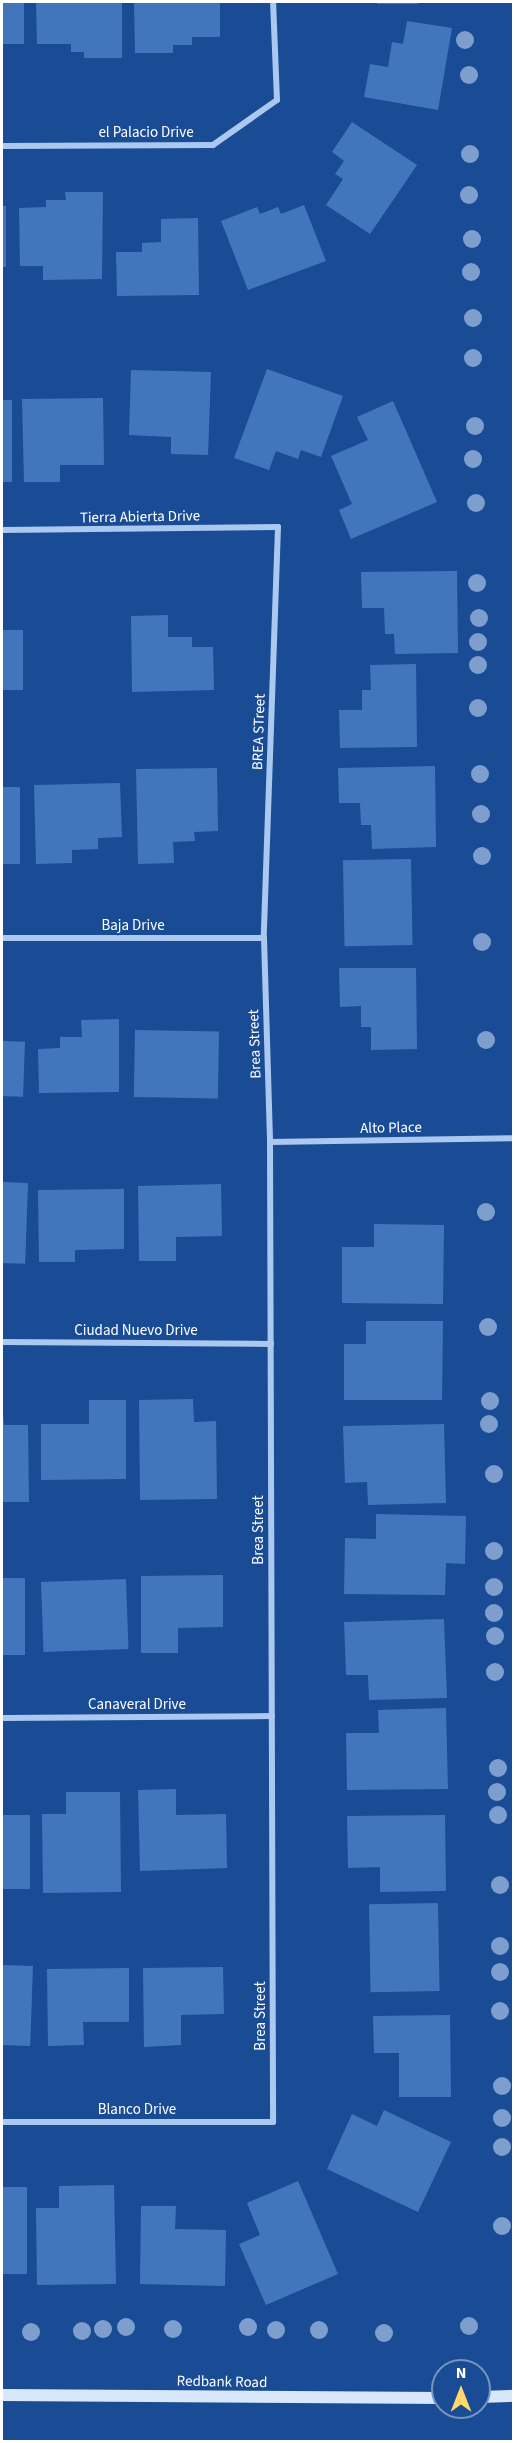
<!DOCTYPE html>
<style>
body{margin:0}
#map{position:relative;width:515px;height:2443px;overflow:hidden;background:#194c95;font-family:"Source Sans 3",sans-serif}
div>[style]{position:absolute}
[style*='--x']{left:calc(var(--x)*1px);top:calc(var(--y)*1px);width:calc(var(--w)*1px);rotate:calc(var(--a)*1deg)}
.building>*{inset:0;background:#4276bc;transform-origin:0 0}
.street>*{height:6px;margin:-3px;padding:0 3px;transform-origin:3px;border-radius:3px;background:#abc8f0}
.secondary>*{height:12px;margin:-6px;padding:0 6px;transform-origin:6px;border-radius:6px;background:#d9e7fb}
.trees>*{width:18px;height:18px;margin:-9px;border-radius:50%;background:#7e9fcd}
span{translate:-50% -50%;white-space:nowrap;text-align:center;line-height:1.15;-webkit-text-stroke:4.5px #194c95;paint-order:stroke}
.street-label{font-size:15px;color:#fff}
.frame{position:absolute;inset:0;border:3px solid #fff;pointer-events:none}
.north{position:absolute;left:431px;top:2359px;width:60px;height:60px;box-sizing:border-box;background:#194c95;border:2px solid #7594bf;border-radius:50%;rotate:0deg;font-size:16px;font-weight:700;line-height:24px;text-align:center;color:#fff}
.north::after{content:'';display:block;margin:auto;width:21px;height:27px;background:#ffd76a;clip-path:polygon(50% 0,100% 100%,50% 72%,0 100%)}
</style>
<div id="map">
<div class="building">
<i style="left:2px;top:2px;width:22px;height:42px"></i>
<i style="clip-path:polygon(36px 2px,122px 2px,122px 58px,84px 58px,84px 52px,71px 52px,71px 44px,37px 44px)"></i>
<i style="clip-path:polygon(134px 2px,220px 2px,220px 37px,192px 37px,192px 45px,173px 45px,173px 53px,135px 53px)"></i>
<i style="left:377px;top:2px;width:41px;height:2px"></i>
<i style="clip-path:polygon(407px 21px,452px 28px,438px 110px,364px 97px,370px 64px,388px 67px,392px 42px,403px 44px)"></i>
<i style="clip-path:polygon(352px 122px,417px 165px,370px 234px,326px 205px,343px 179px,335px 174px,344px 161px,332px 152px)"></i>
<i style="clip-path:polygon(65px 192px,103px 192px,102px 279px,43px 280px,43px 266px,20px 266px,19px 208px,46px 207px,46px 200px,66px 200px)"></i>
<i style="clip-path:polygon(304px 205px,326px 261px,248px 290px,221px 221px,257px 207px,260px 214px,278px 207px,281px 214px)"></i>
<i style="left:6px;top:206px;width:61px;height:4px;rotate:90deg"></i>
<i style="clip-path:polygon(198px 218px,199px 295px,117px 296px,116px 252px,142px 252px,142px 243px,161px 242px,161px 219px)"></i>
<i style="clip-path:polygon(267px 369px,343px 396px,321px 457px,301px 450px,298px 459px,276px 451px,269px 470px,234px 458px)"></i>
<i style="clip-path:polygon(131px 370px,211px 372px,208px 455px,171px 454px,171px 437px,129px 435px)"></i>
<i style="clip-path:polygon(103px 398px,104px 465px,60px 465px,60px 482px,24px 482px,22px 399px)"></i>
<i style="left:2px;top:400px;width:10px;height:82px"></i>
<i style="clip-path:polygon(393px 401px,437px 502px,351px 539px,339px 510px,352px 504px,331px 456px,368px 440px,357px 417px)"></i>
<i style="clip-path:polygon(457px 571px,458px 653px,395px 654px,394px 634px,385px 634px,384px 608px,362px 608px,361px 572px)"></i>
<i style="clip-path:polygon(168px 615px,168px 637px,192px 637px,192px 647px,213px 647px,214px 690px,132px 692px,131px 616px)"></i>
<i style="left:2px;top:630px;width:21px;height:60px"></i>
<i style="clip-path:polygon(416px 664px,417px 747px,340px 748px,339px 710px,362px 710px,362px 690px,371px 690px,370px 665px)"></i>
<i style="clip-path:polygon(435px 766px,436px 847px,372px 849px,371px 825px,361px 825px,360px 803px,339px 803px,338px 768px)"></i>
<i style="clip-path:polygon(217px 768px,218px 831px,194px 832px,195px 841px,173px 842px,174px 863px,138px 864px,136px 769px)"></i>
<i style="clip-path:polygon(120px 783px,122px 837px,98px 838px,98px 849px,72px 850px,72px 863px,36px 864px,34px 785px)"></i>
<i style="left:2px;top:787px;width:18px;height:77px"></i>
<i style="left:411px;top:859px;width:86px;height:68px;rotate:89deg"></i>
<i style="clip-path:polygon(339px 968px,416px 968px,417px 1049px,371px 1050px,371px 1027px,361px 1027px,361px 1006px,340px 1007px)"></i>
<i style="clip-path:polygon(119px 1019px,119px 1092px,39px 1093px,38px 1049px,60px 1048px,60px 1037px,82px 1037px,81px 1020px)"></i>
<i style="left:135px;top:1030px;width:84px;height:67px;rotate:1deg"></i>
<i style="left:2px;top:1041px;width:23px;height:55px;rotate:2deg"></i>
<i style="left:2px;top:1182px;width:26px;height:81px;rotate:2deg"></i>
<i style="clip-path:polygon(221px 1184px,222px 1236px,176px 1237px,176px 1261px,139px 1261px,138px 1186px)"></i>
<i style="clip-path:polygon(124px 1189px,124px 1249px,75px 1250px,75px 1262px,39px 1262px,38px 1190px)"></i>
<i style="clip-path:polygon(374px 1224px,444px 1225px,443px 1304px,342px 1303px,342px 1247px,374px 1247px)"></i>
<i style="clip-path:polygon(366px 1321px,443px 1321px,442px 1400px,344px 1400px,344px 1344px,366px 1344px)"></i>
<i style="clip-path:polygon(193px 1399px,194px 1422px,216px 1421px,217px 1499px,140px 1500px,139px 1400px)"></i>
<i style="clip-path:polygon(89px 1400px,126px 1400px,126px 1479px,41px 1480px,41px 1424px,89px 1424px)"></i>
<i style="clip-path:polygon(2px 1404px,4px 1425px,28px 1425px,29px 1502px,2px 1502px)"></i>
<i style="clip-path:polygon(444px 1424px,446px 1503px,368px 1505px,367px 1482px,345px 1483px,343px 1426px)"></i>
<i style="clip-path:polygon(376px 1514px,466px 1516px,465px 1564px,446px 1563px,445px 1595px,344px 1594px,345px 1538px,376px 1539px)"></i>
<i style="clip-path:polygon(223px 1575px,223px 1627px,178px 1628px,178px 1653px,141px 1653px,141px 1576px)"></i>
<i style="left:2px;top:1578px;width:23px;height:77px"></i>
<i style="left:126px;top:1579px;width:70px;height:85px;rotate:88deg"></i>
<i style="clip-path:polygon(444px 1619px,447px 1698px,369px 1700px,368px 1675px,346px 1675px,344px 1622px)"></i>
<i style="clip-path:polygon(446px 1708px,448px 1789px,347px 1790px,346px 1733px,379px 1733px,378px 1710px)"></i>
<i style="clip-path:polygon(176px 1789px,176px 1815px,226px 1814px,227px 1868px,140px 1871px,138px 1790px)"></i>
<i style="clip-path:polygon(66px 1792px,120px 1792px,121px 1892px,43px 1893px,42px 1814px,66px 1814px)"></i>
<i style="left:2px;top:1815px;width:28px;height:74px"></i>
<i style="clip-path:polygon(445px 1815px,446px 1891px,380px 1892px,380px 1867px,348px 1868px,347px 1816px)"></i>
<i style="left:438px;top:1903px;width:88px;height:69px;rotate:89deg"></i>
<i style="left:2px;top:1965px;width:31px;height:80px;rotate:2deg"></i>
<i style="clip-path:polygon(223px 1967px,224px 2014px,181px 2015px,181px 2045px,144px 2047px,143px 1968px)"></i>
<i style="clip-path:polygon(129px 1968px,129px 2022px,83px 2022px,84px 2045px,48px 2046px,47px 1969px)"></i>
<i style="clip-path:polygon(450px 2015px,451px 2097px,399px 2097px,399px 2053px,374px 2053px,373px 2016px)"></i>
<i style="clip-path:polygon(384px 2110px,451px 2142px,418px 2212px,327px 2169px,352px 2114px,377px 2126px)"></i>
<i style="clip-path:polygon(298px 2181px,338px 2274px,266px 2305px,239px 2244px,260px 2235px,247px 2203px)"></i>
<i style="clip-path:polygon(114px 2185px,116px 2284px,37px 2285px,36px 2208px,59px 2208px,59px 2186px)"></i>
<i style="left:2px;top:2187px;width:25px;height:87px"></i>
<i style="clip-path:polygon(141px 2206px,176px 2206px,175px 2229px,226px 2230px,225px 2286px,140px 2284px)"></i>
</div>
<div class="street">
<i style="--x:2;--y:146;--w:211;--a:-0.3"></i>
<i style="--x:213;--y:145;--w:78;--a:-35.1"></i>
<i style="--x:277;--y:100;--w:98;--a:-92.3"></i>
<i style="--x:2;--y:530;--w:276;--a:-0.6"></i>
<i style="--x:278;--y:527;--w:411;--a:92"></i>
<i style="--x:264;--y:938;--w:204;--a:88.3"></i>
<i style="--x:270;--y:1142;--w:980;--a:89.82"></i>
<i style="--x:273;--y:2122;--w:271;--a:180"></i>
<i style="--x:2;--y:938;--w:262;--a:0"></i>
<i style="--x:270;--y:1142;--w:244;--a:-0.9"></i>
<i style="--x:2;--y:1342;--w:269;--a:0.4"></i>
<i style="--x:2;--y:1718;--w:270;--a:-0.4"></i>
</div>
<div class="secondary">
<i style="--x:2;--y:2395;--w:441;--a:0.4"></i>
<i style="--x:479;--y:2397;--w:35;--a:-2"></i>
</div>
<div class="trees">
<i style="left:465px;top:40px"></i>
<i style="left:469px;top:75px"></i>
<i style="left:470px;top:154px"></i>
<i style="left:469px;top:195px"></i>
<i style="left:472px;top:239px"></i>
<i style="left:471px;top:272px"></i>
<i style="left:473px;top:318px"></i>
<i style="left:473px;top:358px"></i>
<i style="left:475px;top:426px"></i>
<i style="left:473px;top:459px"></i>
<i style="left:476px;top:503px"></i>
<i style="left:477px;top:583px"></i>
<i style="left:479px;top:618px"></i>
<i style="left:478px;top:642px"></i>
<i style="left:478px;top:665px"></i>
<i style="left:478px;top:708px"></i>
<i style="left:480px;top:774px"></i>
<i style="left:481px;top:814px"></i>
<i style="left:482px;top:856px"></i>
<i style="left:482px;top:942px"></i>
<i style="left:486px;top:1040px"></i>
<i style="left:486px;top:1212px"></i>
<i style="left:488px;top:1327px"></i>
<i style="left:490px;top:1401px"></i>
<i style="left:489px;top:1424px"></i>
<i style="left:494px;top:1474px"></i>
<i style="left:494px;top:1551px"></i>
<i style="left:494px;top:1587px"></i>
<i style="left:494px;top:1613px"></i>
<i style="left:495px;top:1636px"></i>
<i style="left:495px;top:1672px"></i>
<i style="left:498px;top:1768px"></i>
<i style="left:497px;top:1792px"></i>
<i style="left:498px;top:1815px"></i>
<i style="left:500px;top:1885px"></i>
<i style="left:500px;top:1946px"></i>
<i style="left:500px;top:1972px"></i>
<i style="left:500px;top:2011px"></i>
<i style="left:502px;top:2086px"></i>
<i style="left:502px;top:2118px"></i>
<i style="left:502px;top:2147px"></i>
<i style="left:502px;top:2226px"></i>
<i style="left:469px;top:2326px"></i>
<i style="left:126px;top:2327px"></i>
<i style="left:248px;top:2327px"></i>
<i style="left:103px;top:2329px"></i>
<i style="left:173px;top:2329px"></i>
<i style="left:276px;top:2330px"></i>
<i style="left:319px;top:2330px"></i>
<i style="left:82px;top:2331px"></i>
<i style="left:31px;top:2332px"></i>
<i style="left:384px;top:2333px"></i>
</div>
<div class="street-label">
<span style="left:146px;top:133px">el Palacio Drive</span>
<span style="left:140px;top:517px;rotate:-1deg">Tierra Abierta Drive</span>
<span style="left:259px;top:732px;rotate:-88deg">BREA STreet</span>
<span style="left:133px;top:926px">Baja Drive</span>
<span style="left:255px;top:1044px;rotate:-92deg">Brea Street</span>
<span style="left:391px;top:1128px;rotate:-1deg">Alto Place</span>
<span style="left:136px;top:1331px">Ciudad Nuevo Drive</span>
<span style="left:259px;top:1530px;rotate:-90deg">Brea Street</span>
<span style="left:137px;top:1705px">Canaveral Drive</span>
<span style="left:261px;top:2016px;rotate:-90deg">Brea Street</span>
<span style="left:137px;top:2110px">Blanco Drive</span>
<span style="left:222px;top:2382px;rotate:1deg">Redbank Road</span>
</div>
<div class="frame"></div>
<div class="north">N</div>
</div>
